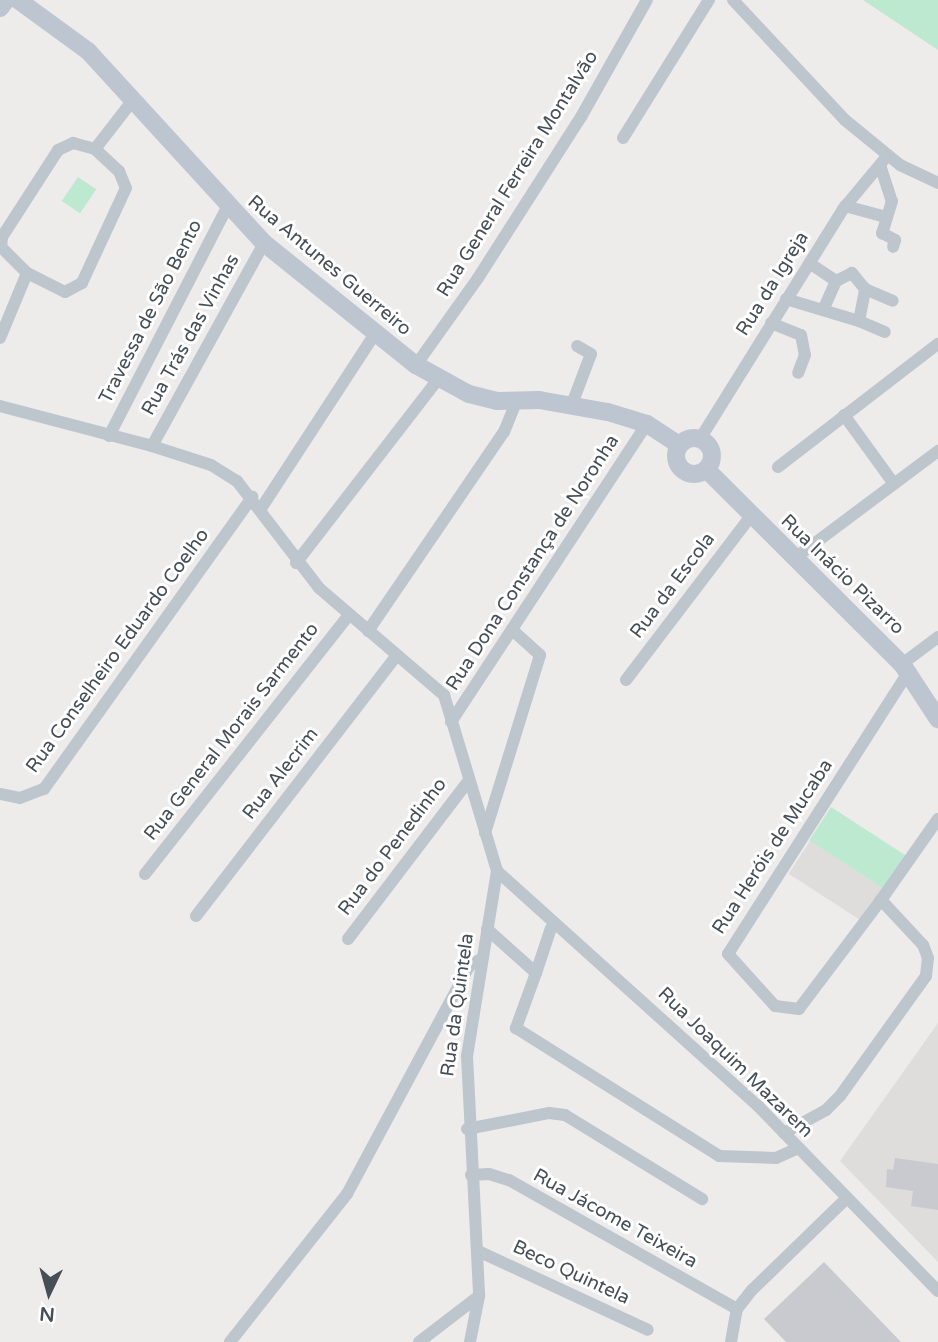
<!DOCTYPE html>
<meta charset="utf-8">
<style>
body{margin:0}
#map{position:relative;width:938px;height:1342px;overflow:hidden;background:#eeebeb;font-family:"Varela Round",sans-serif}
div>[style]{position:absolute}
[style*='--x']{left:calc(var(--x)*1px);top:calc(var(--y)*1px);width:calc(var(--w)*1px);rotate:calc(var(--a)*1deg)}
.education>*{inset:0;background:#dfdcdc;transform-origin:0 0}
.green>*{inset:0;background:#bce9d0;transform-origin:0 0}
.building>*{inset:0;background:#c9cad0}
.street>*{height:12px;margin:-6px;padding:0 6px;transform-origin:6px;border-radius:6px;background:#bdc5cd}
.secondary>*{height:18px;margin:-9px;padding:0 9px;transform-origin:9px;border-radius:9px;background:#bdc6d0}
.secondary>.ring{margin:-9px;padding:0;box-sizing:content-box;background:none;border:18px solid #bdc6d0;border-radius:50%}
span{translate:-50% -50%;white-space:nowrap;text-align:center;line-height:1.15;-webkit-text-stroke:6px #fff;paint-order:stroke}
.street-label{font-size:19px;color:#464e56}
.north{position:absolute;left:14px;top:1258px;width:70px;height:70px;-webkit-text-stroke:5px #fff;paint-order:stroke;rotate:185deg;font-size:19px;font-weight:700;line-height:28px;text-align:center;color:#464e56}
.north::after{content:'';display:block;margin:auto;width:24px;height:32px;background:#464e56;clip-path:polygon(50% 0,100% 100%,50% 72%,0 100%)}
</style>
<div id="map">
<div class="education">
<i style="left:810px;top:841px;width:87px;height:39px;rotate:33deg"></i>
<i style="clip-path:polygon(938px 1023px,938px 1262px,840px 1161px)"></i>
</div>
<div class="green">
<i style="clip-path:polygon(863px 0,938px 0,938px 50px)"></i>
<i style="left:78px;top:177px;width:22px;height:29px;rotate:34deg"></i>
<i style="left:831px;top:807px;width:90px;height:40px;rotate:33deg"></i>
</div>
<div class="building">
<i style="clip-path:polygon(895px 1158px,938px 1164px,938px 1210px,911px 1206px,913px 1191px,886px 1187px,887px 1169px,893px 1170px)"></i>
<i style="clip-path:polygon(824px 1262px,901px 1342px,786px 1342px,764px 1319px)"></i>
</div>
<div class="street">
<i style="--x:733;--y:0;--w:164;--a:47"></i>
<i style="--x:845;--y:120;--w:71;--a:39.3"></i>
<i style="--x:900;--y:165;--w:42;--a:25.3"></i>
<i style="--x:623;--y:138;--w:163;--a:-58.1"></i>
<i style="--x:73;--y:143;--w:23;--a:15"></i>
<i style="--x:95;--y:149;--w:33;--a:43"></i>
<i style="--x:119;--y:171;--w:18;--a:68"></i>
<i style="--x:126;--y:188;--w:105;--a:114.9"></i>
<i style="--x:82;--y:283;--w:19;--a:152"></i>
<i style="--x:65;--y:292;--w:42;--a:-153.4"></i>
<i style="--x:27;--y:273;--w:37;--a:-135"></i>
<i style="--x:1;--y:247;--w:10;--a:-84"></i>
<i style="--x:2;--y:237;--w:103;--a:-57.2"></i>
<i style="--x:58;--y:150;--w:17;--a:-25"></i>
<i style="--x:95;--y:149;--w:62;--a:-52.2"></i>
<i style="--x:880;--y:165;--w:38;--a:72"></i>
<i style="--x:892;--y:201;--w:34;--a:107"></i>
<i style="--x:882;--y:233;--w:15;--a:28"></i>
<i style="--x:895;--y:240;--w:7;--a:106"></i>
<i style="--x:845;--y:206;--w:42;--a:15"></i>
<i style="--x:865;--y:289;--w:30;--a:23"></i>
<i style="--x:786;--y:299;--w:76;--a:16.8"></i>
<i style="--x:859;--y:321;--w:33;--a:-79"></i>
<i style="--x:865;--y:289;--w:21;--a:-129"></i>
<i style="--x:852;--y:273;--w:18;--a:153"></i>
<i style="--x:836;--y:281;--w:32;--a:-146"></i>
<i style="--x:824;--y:308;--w:30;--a:-66"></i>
<i style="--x:859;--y:321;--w:28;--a:23"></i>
<i style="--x:771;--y:323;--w:32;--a:22"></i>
<i style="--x:801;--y:335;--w:20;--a:79"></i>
<i style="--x:805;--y:355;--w:19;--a:111"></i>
<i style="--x:0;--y:338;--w:70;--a:-67.4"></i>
<i style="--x:416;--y:365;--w:107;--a:-54.5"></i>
<i style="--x:478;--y:278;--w:191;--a:-57.4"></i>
<i style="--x:581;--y:117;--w:134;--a:-60.6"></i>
<i style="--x:572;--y:404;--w:53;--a:-69.2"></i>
<i style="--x:591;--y:354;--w:16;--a:-150"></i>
<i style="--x:0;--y:406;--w:157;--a:14.7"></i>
<i style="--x:152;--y:446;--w:62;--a:17.9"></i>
<i style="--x:211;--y:465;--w:31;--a:32"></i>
<i style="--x:237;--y:481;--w:135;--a:52.5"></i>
<i style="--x:319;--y:588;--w:165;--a:40.6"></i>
<i style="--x:444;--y:695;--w:184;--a:73.2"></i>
<i style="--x:497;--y:871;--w:187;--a:99.2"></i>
<i style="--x:467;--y:1056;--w:240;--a:87.1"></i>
<i style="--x:479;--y:1296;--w:47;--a:101.1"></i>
<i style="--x:844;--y:415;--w:85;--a:54.1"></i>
<i style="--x:109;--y:436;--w:258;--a:-62.7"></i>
<i style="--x:700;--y:439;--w:271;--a:-58.1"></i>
<i style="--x:843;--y:209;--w:70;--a:-50.2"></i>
<i style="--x:152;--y:446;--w:232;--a:-61.1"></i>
<i style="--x:778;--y:467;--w:202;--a:-37.6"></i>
<i style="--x:260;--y:510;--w:209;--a:-56.9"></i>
<i style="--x:795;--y:558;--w:179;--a:-36.8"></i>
<i style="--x:296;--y:563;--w:234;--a:-52.3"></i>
<i style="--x:368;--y:631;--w:241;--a:-55.7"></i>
<i style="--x:504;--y:432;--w:31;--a:-68"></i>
<i style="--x:902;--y:664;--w:45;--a:-36.9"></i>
<i style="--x:626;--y:680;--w:206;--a:-52.7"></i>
<i style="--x:451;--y:722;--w:357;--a:-56.7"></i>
<i style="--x:0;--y:794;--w:20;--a:11"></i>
<i style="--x:20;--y:798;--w:26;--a:-21"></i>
<i style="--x:44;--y:789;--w:359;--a:-54.5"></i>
<i style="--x:485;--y:833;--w:186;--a:-72.8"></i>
<i style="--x:540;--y:655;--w:38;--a:-138"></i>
<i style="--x:497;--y:871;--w:351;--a:42"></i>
<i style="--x:758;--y:1106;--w:258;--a:45.8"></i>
<i style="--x:145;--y:874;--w:330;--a:-51.8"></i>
<i style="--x:881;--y:900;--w:136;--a:127"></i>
<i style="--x:799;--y:1009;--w:24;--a:-173"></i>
<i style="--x:775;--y:1006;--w:70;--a:-132.1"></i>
<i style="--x:728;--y:954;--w:334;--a:-57.4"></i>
<i style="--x:196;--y:916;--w:329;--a:-52.4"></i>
<i style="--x:487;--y:929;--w:66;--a:41.9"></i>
<i style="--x:536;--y:973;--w:59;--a:110"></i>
<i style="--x:516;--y:1028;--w:240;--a:32.2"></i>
<i style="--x:719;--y:1156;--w:57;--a:2"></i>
<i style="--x:776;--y:1158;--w:24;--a:-24"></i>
<i style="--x:348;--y:939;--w:200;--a:-52.7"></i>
<i style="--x:536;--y:973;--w:47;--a:-71.6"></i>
<i style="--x:467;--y:1129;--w:84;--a:-11"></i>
<i style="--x:549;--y:1113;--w:16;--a:7"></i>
<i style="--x:565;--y:1115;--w:161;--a:31.5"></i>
<i style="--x:784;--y:1133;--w:48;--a:-28.7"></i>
<i style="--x:826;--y:1110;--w:20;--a:-45"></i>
<i style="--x:840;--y:1096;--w:148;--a:-54.4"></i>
<i style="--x:926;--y:976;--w:18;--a:-84"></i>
<i style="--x:928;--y:958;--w:14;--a:-111"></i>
<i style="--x:923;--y:945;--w:62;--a:-133"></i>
<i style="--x:881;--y:900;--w:99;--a:-54.9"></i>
<i style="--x:471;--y:1175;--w:18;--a:-3"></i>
<i style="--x:489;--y:1174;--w:21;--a:17"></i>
<i style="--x:509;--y:1180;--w:262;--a:29.5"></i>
<i style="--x:478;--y:1251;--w:187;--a:24.9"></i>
<i style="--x:230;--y:1342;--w:189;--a:-51.7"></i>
<i style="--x:347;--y:1194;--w:259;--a:-61.8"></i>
<i style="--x:469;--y:966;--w:16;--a:-30"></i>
<i style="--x:419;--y:1342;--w:76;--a:-37.5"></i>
<i style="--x:731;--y:1342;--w:34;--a:-80"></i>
<i style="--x:737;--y:1309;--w:24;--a:-52"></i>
<i style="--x:752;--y:1290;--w:132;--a:-44.1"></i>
</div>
<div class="secondary">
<i style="--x:18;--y:0;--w:87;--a:36.1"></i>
<i style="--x:88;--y:51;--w:260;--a:47.5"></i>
<i style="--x:264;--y:243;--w:195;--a:38.8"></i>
<i style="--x:416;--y:365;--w:60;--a:28.7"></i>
<i style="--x:469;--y:394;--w:29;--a:14"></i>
<i style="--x:497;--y:401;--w:42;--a:-1.4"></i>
<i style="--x:539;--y:400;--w:70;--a:9.9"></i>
<i style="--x:608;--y:412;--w:41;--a:17.1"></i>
<i style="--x:647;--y:424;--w:38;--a:33"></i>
<i style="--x:0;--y:8;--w:10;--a:-53"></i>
<i class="ring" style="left:676px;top:438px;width:18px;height:18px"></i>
<i style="--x:707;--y:470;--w:275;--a:44.9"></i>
<i style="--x:902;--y:664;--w:66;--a:56.8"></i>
</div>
<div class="street-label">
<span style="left:518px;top:174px;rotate:-58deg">Rua General Ferreira Montalvão</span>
<span style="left:329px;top:266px;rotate:40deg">Rua Antunes Guerreiro</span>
<span style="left:773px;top:284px;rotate:-58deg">Rua da Igreja</span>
<span style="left:151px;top:312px;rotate:-63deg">Travessa de São Bento</span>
<span style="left:191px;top:335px;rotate:-61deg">Rua Trás das Vinhas</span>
<span style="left:533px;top:563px;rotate:-57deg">Rua Dona Constança de Noronha</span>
<span style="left:842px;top:575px;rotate:44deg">Rua Inácio Pizarro</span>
<span style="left:673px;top:586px;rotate:-53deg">Rua da Escola</span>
<span style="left:118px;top:651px;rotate:-54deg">Rua Conselheiro Eduardo Coelho</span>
<span style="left:232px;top:732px;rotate:-52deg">Rua General Morais Sarmento</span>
<span style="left:281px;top:774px;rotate:-52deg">Rua Alecrim</span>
<span style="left:393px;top:847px;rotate:-53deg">Rua do Penedinho</span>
<span style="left:773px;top:847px;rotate:-57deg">Rua Heróis de Mucaba</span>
<span style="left:458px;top:1005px;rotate:-82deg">Rua da Quintela</span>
<span style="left:735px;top:1063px;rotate:44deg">Rua Joaquim Mazarem</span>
<span style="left:615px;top:1219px;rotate:29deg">Rua Jácome Teixeira</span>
<span style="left:571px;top:1273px;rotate:25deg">Beco Quintela</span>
</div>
<div class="north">N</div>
</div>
